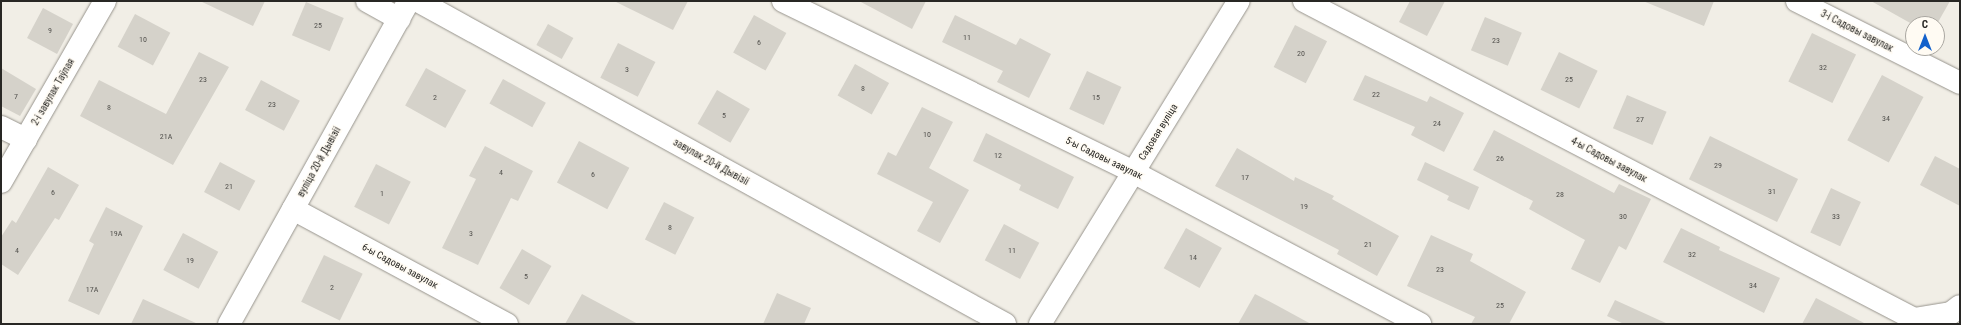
<!DOCTYPE html>
<meta charset="utf-8">
<style>
body{margin:0}
#map{position:relative;width:1961px;height:325px;overflow:hidden;background:#f1eee6;font-family:"Roboto Condensed",sans-serif}
div>[style]{position:absolute}
[style*='--x']{left:calc(var(--x)*1px);top:calc(var(--y)*1px);width:calc(var(--w)*1px);rotate:calc(var(--a)*1deg)}
.building>*{inset:0;background:#d5d2ca;transform-origin:0 0}
.roads{filter:drop-shadow(0 0 1px #97948d) drop-shadow(0 0 1px #97948d)}
.minor>*{height:22px;margin:-11px;padding:0 11px;transform-origin:11px;border-radius:11px;background:#fff}
span{translate:-50% -50%;white-space:nowrap;text-align:center;line-height:1.15;-webkit-text-stroke:3px #fffbf3;paint-order:stroke}
.number-label{font-size:8px;color:#53524e}
.number-label span{-webkit-text-stroke-width:0}
.street-label{font-size:10px;color:#282724}
.frame{position:absolute;inset:0;border:2px solid #282724;pointer-events:none}
.north{position:absolute;left:1905px;top:16px;width:40px;height:40px;box-sizing:border-box;background:#fffbf3;border:1px solid #a9a6a0;border-radius:50%;rotate:0deg;font-size:11px;font-weight:700;line-height:16px;text-align:center;color:#282724}
.north::after{content:'';display:block;margin:auto;width:14px;height:18px;background:#1361cb;clip-path:polygon(50% 0,100% 100%,50% 72%,0 100%)}
</style>
<div id="map">
<div class="building">
<i style="clip-path:polygon(200px 1px,265px 1px,253px 26px)"></i>
<i style="clip-path:polygon(614px 1px,688px 1px,673px 30px)"></i>
<i style="clip-path:polygon(859px 1px,926px 1px,912px 29px)"></i>
<i style="clip-path:polygon(1410px 1px,1445px 1px,1427px 36px,1399px 22px)"></i>
<i style="clip-path:polygon(1643px 1px,1714px 1px,1704px 26px)"></i>
<i style="clip-path:polygon(1871px 1px,1950px 1px,1937px 24px,1912px 24px)"></i>
<i style="left:306px;top:2px;width:41px;height:36px;rotate:23deg"></i>
<i style="left:43px;top:8px;width:34px;height:34px;rotate:28deg"></i>
<i style="left:135px;top:14px;width:40px;height:37px;rotate:28deg"></i>
<i style="left:754px;top:15px;width:37px;height:43px;rotate:29deg"></i>
<i style="clip-path:polygon(955px 15px,1016px 45px,1020px 38px,1051px 54px,1029px 98px,997px 82px,1003px 71px,942px 42px)"></i>
<i style="left:1485px;top:17px;width:40px;height:36px;rotate:23deg"></i>
<i style="left:548px;top:24px;width:29px;height:24px;rotate:29deg"></i>
<i style="left:1295px;top:25px;width:36px;height:47px;rotate:27deg"></i>
<i style="left:1812px;top:33px;width:49px;height:54px;rotate:26deg"></i>
<i style="left:618px;top:43px;width:42px;height:39px;rotate:27deg"></i>
<i style="clip-path:polygon(199px 52px,229px 67px,173px 165px,80px 116px,99px 80px,166px 114px)"></i>
<i style="left:1559px;top:52px;width:43px;height:42px;rotate:26deg"></i>
<i style="left:855px;top:64px;width:39px;height:36px;rotate:29deg"></i>
<i style="clip-path:polygon(1px 68px,36px 89px,20px 116px,1px 106px)"></i>
<i style="left:426px;top:68px;width:46px;height:43px;rotate:29deg"></i>
<i style="left:1087px;top:71px;width:38px;height:42px;rotate:25deg"></i>
<i style="clip-path:polygon(1365px 75px,1427px 102px,1430px 96px,1464px 113px,1444px 152px,1411px 135px,1415px 127px,1353px 100px)"></i>
<i style="left:1882px;top:75px;width:47px;height:74px;rotate:28deg"></i>
<i style="left:503px;top:79px;width:49px;height:28px;rotate:29deg"></i>
<i style="left:261px;top:80px;width:44px;height:34px;rotate:28deg"></i>
<i style="left:717px;top:90px;width:38px;height:39px;rotate:30deg"></i>
<i style="left:1627px;top:95px;width:43px;height:36px;rotate:23deg"></i>
<i style="clip-path:polygon(922px 107px,953px 122px,929px 168px,969px 190px,940px 243px,917px 231px,933px 202px,877px 174px,888px 152px,896px 156px)"></i>
<i style="clip-path:polygon(1494px 130px,1614px 193px,1619px 184px,1651px 199px,1626px 250px,1619px 246px,1600px 283px,1571px 269px,1585px 240px,1529px 209px,1533px 201px,1473px 170px)"></i>
<i style="clip-path:polygon(986px 133px,1074px 177px,1058px 209px,1019px 190px,1021px 185px,973px 161px)"></i>
<i style="left:1710px;top:136px;width:98px;height:48px;rotate:26deg"></i>
<i style="left:579px;top:141px;width:57px;height:47px;rotate:28deg"></i>
<i style="clip-path:polygon(485px 146px,533px 171px,518px 201px,511px 198px,478px 265px,442px 248px,476px 179px,469px 176px)"></i>
<i style="clip-path:polygon(1237px 148px,1294px 181px,1295px 177px,1334px 196px,1332px 199px,1399px 236px,1377px 276px,1337px 254px,1339px 250px,1215px 186px)"></i>
<i style="clip-path:polygon(1935px 156px,1960px 169px,1960px 206px,1920px 185px)"></i>
<i style="left:220px;top:162px;width:40px;height:34px;rotate:28deg"></i>
<i style="clip-path:polygon(1425px 162px,1479px 187px,1469px 210px,1447px 200px,1449px 196px,1417px 180px)"></i>
<i style="left:376px;top:164px;width:39px;height:48px;rotate:27deg"></i>
<i style="clip-path:polygon(48px 167px,79px 185px,59px 220px,55px 218px,18px 275px,1px 264px,1px 237px,12px 220px,16px 223px)"></i>
<i style="left:1831px;top:188px;width:33px;height:49px;rotate:25deg"></i>
<i style="left:664px;top:202px;width:34px;height:42px;rotate:27deg"></i>
<i style="clip-path:polygon(106px 207px,143px 226px,99px 315px,68px 301px,94px 244px,89px 241px)"></i>
<i style="left:1004px;top:224px;width:40px;height:41px;rotate:28deg"></i>
<i style="left:1186px;top:228px;width:41px;height:46px;rotate:29deg"></i>
<i style="clip-path:polygon(1681px 228px,1720px 247px,1719px 250px,1780px 278px,1764px 313px,1663px 262px)"></i>
<i style="left:183px;top:233px;width:40px;height:42px;rotate:28deg"></i>
<i style="clip-path:polygon(1431px 235px,1473px 254px,1470px 261px,1526px 292px,1509px 324px,1471px 324px,1475px 317px,1407px 286px)"></i>
<i style="left:522px;top:249px;width:34px;height:45px;rotate:30deg"></i>
<i style="left:324px;top:255px;width:43px;height:52px;rotate:26deg"></i>
<i style="clip-path:polygon(777px 293px,811px 308px,804px 324px,763px 324px)"></i>
<i style="clip-path:polygon(582px 294px,638px 324px,565px 324px)"></i>
<i style="clip-path:polygon(1255px 294px,1278px 306px,1311px 324px,1238px 324px)"></i>
<i style="clip-path:polygon(1816px 298px,1866px 324px,1802px 324px)"></i>
<i style="clip-path:polygon(143px 299px,198px 324px,131px 324px)"></i>
<i style="clip-path:polygon(1615px 300px,1668px 324px,1624px 324px,1607px 316px)"></i>
</div>
<div class="roads">
<div class="minor">
<i style="--x:367;--y:1;--w:37;--a:29"></i>
<i style="--x:418;--y:1;--w:670;--a:28.82"></i>
<i style="--x:783;--y:1;--w:390;--a:26"></i>
<i style="--x:1133;--y:172;--w:325;--a:27.9"></i>
<i style="--x:1304;--y:1;--w:688;--a:27.53"></i>
<i style="--x:1797;--y:1;--w:182;--a:26.7"></i>
<i style="--x:1;--y:127;--w:28;--a:26"></i>
<i style="--x:1;--y:182;--w:209;--a:-60.1"></i>
<i style="--x:293;--y:209;--w:243;--a:28.3"></i>
<i style="--x:229;--y:324;--w:370;--a:-60.9"></i>
<i style="--x:1040;--y:324;--w:379;--a:-58.4"></i>
<i style="--x:1916;--y:324;--w:5;--a:-112"></i>
<i style="--x:1914;--y:319;--w:37;--a:-9"></i>
<i style="--x:1951;--y:313;--w:11;--a:-38"></i>
</div>
</div>
<div class="number-label">
<span style="left:318px;top:26px">25</span>
<span style="left:50px;top:31px">9</span>
<span style="left:967px;top:38px">11</span>
<span style="left:143px;top:40px">10</span>
<span style="left:1496px;top:41px">23</span>
<span style="left:759px;top:43px">6</span>
<span style="left:1301px;top:54px">20</span>
<span style="left:1823px;top:68px">32</span>
<span style="left:627px;top:70px">3</span>
<span style="left:203px;top:80px">23</span>
<span style="left:1569px;top:80px">25</span>
<span style="left:863px;top:89px">8</span>
<span style="left:1376px;top:95px">22</span>
<span style="left:16px;top:97px">7</span>
<span style="left:435px;top:98px">2</span>
<span style="left:1096px;top:98px">15</span>
<span style="left:272px;top:105px">23</span>
<span style="left:109px;top:108px">8</span>
<span style="left:724px;top:116px">5</span>
<span style="left:1886px;top:119px">34</span>
<span style="left:1640px;top:120px">27</span>
<span style="left:1437px;top:124px">24</span>
<span style="left:927px;top:135px">10</span>
<span style="left:166px;top:137px">21А</span>
<span style="left:998px;top:156px">12</span>
<span style="left:1500px;top:159px">26</span>
<span style="left:1718px;top:166px">29</span>
<span style="left:501px;top:173px">4</span>
<span style="left:593px;top:175px">6</span>
<span style="left:1245px;top:178px">17</span>
<span style="left:229px;top:187px">21</span>
<span style="left:1772px;top:192px">31</span>
<span style="left:53px;top:193px">6</span>
<span style="left:382px;top:194px">1</span>
<span style="left:1560px;top:195px">28</span>
<span style="left:1304px;top:207px">19</span>
<span style="left:1623px;top:217px">30</span>
<span style="left:1836px;top:217px">33</span>
<span style="left:670px;top:228px">8</span>
<span style="left:116px;top:234px">19А</span>
<span style="left:471px;top:234px">3</span>
<span style="left:1368px;top:245px">21</span>
<span style="left:17px;top:251px">4</span>
<span style="left:1012px;top:251px">11</span>
<span style="left:1692px;top:255px">32</span>
<span style="left:1193px;top:258px">14</span>
<span style="left:190px;top:261px">19</span>
<span style="left:1440px;top:270px">23</span>
<span style="left:526px;top:277px">5</span>
<span style="left:1753px;top:286px">34</span>
<span style="left:332px;top:288px">2</span>
<span style="left:92px;top:290px">17А</span>
<span style="left:1500px;top:306px">25</span>
</div>
<div class="street-label">
<span style="left:1857px;top:31px;rotate:27deg">3-і Садовы завулак</span>
<span style="left:53px;top:92px;rotate:-60deg">2-і завулак Таўлая</span>
<span style="left:1158px;top:132px;rotate:-58deg">Садовая вуліца</span>
<span style="left:1104px;top:158px;rotate:26deg">5-ы Садовы завулак</span>
<span style="left:1609px;top:160px;rotate:28deg">4-ы Садовы завулак</span>
<span style="left:319px;top:162px;rotate:-61deg">вуліца 20-й Дывізіі</span>
<span style="left:711px;top:162px;rotate:29deg">завулак 20-й Дывізіі</span>
<span style="left:400px;top:266px;rotate:28deg">6-ы Садовы завулак</span>
</div>
<div class="frame"></div>
<div class="north">С</div>
</div>
